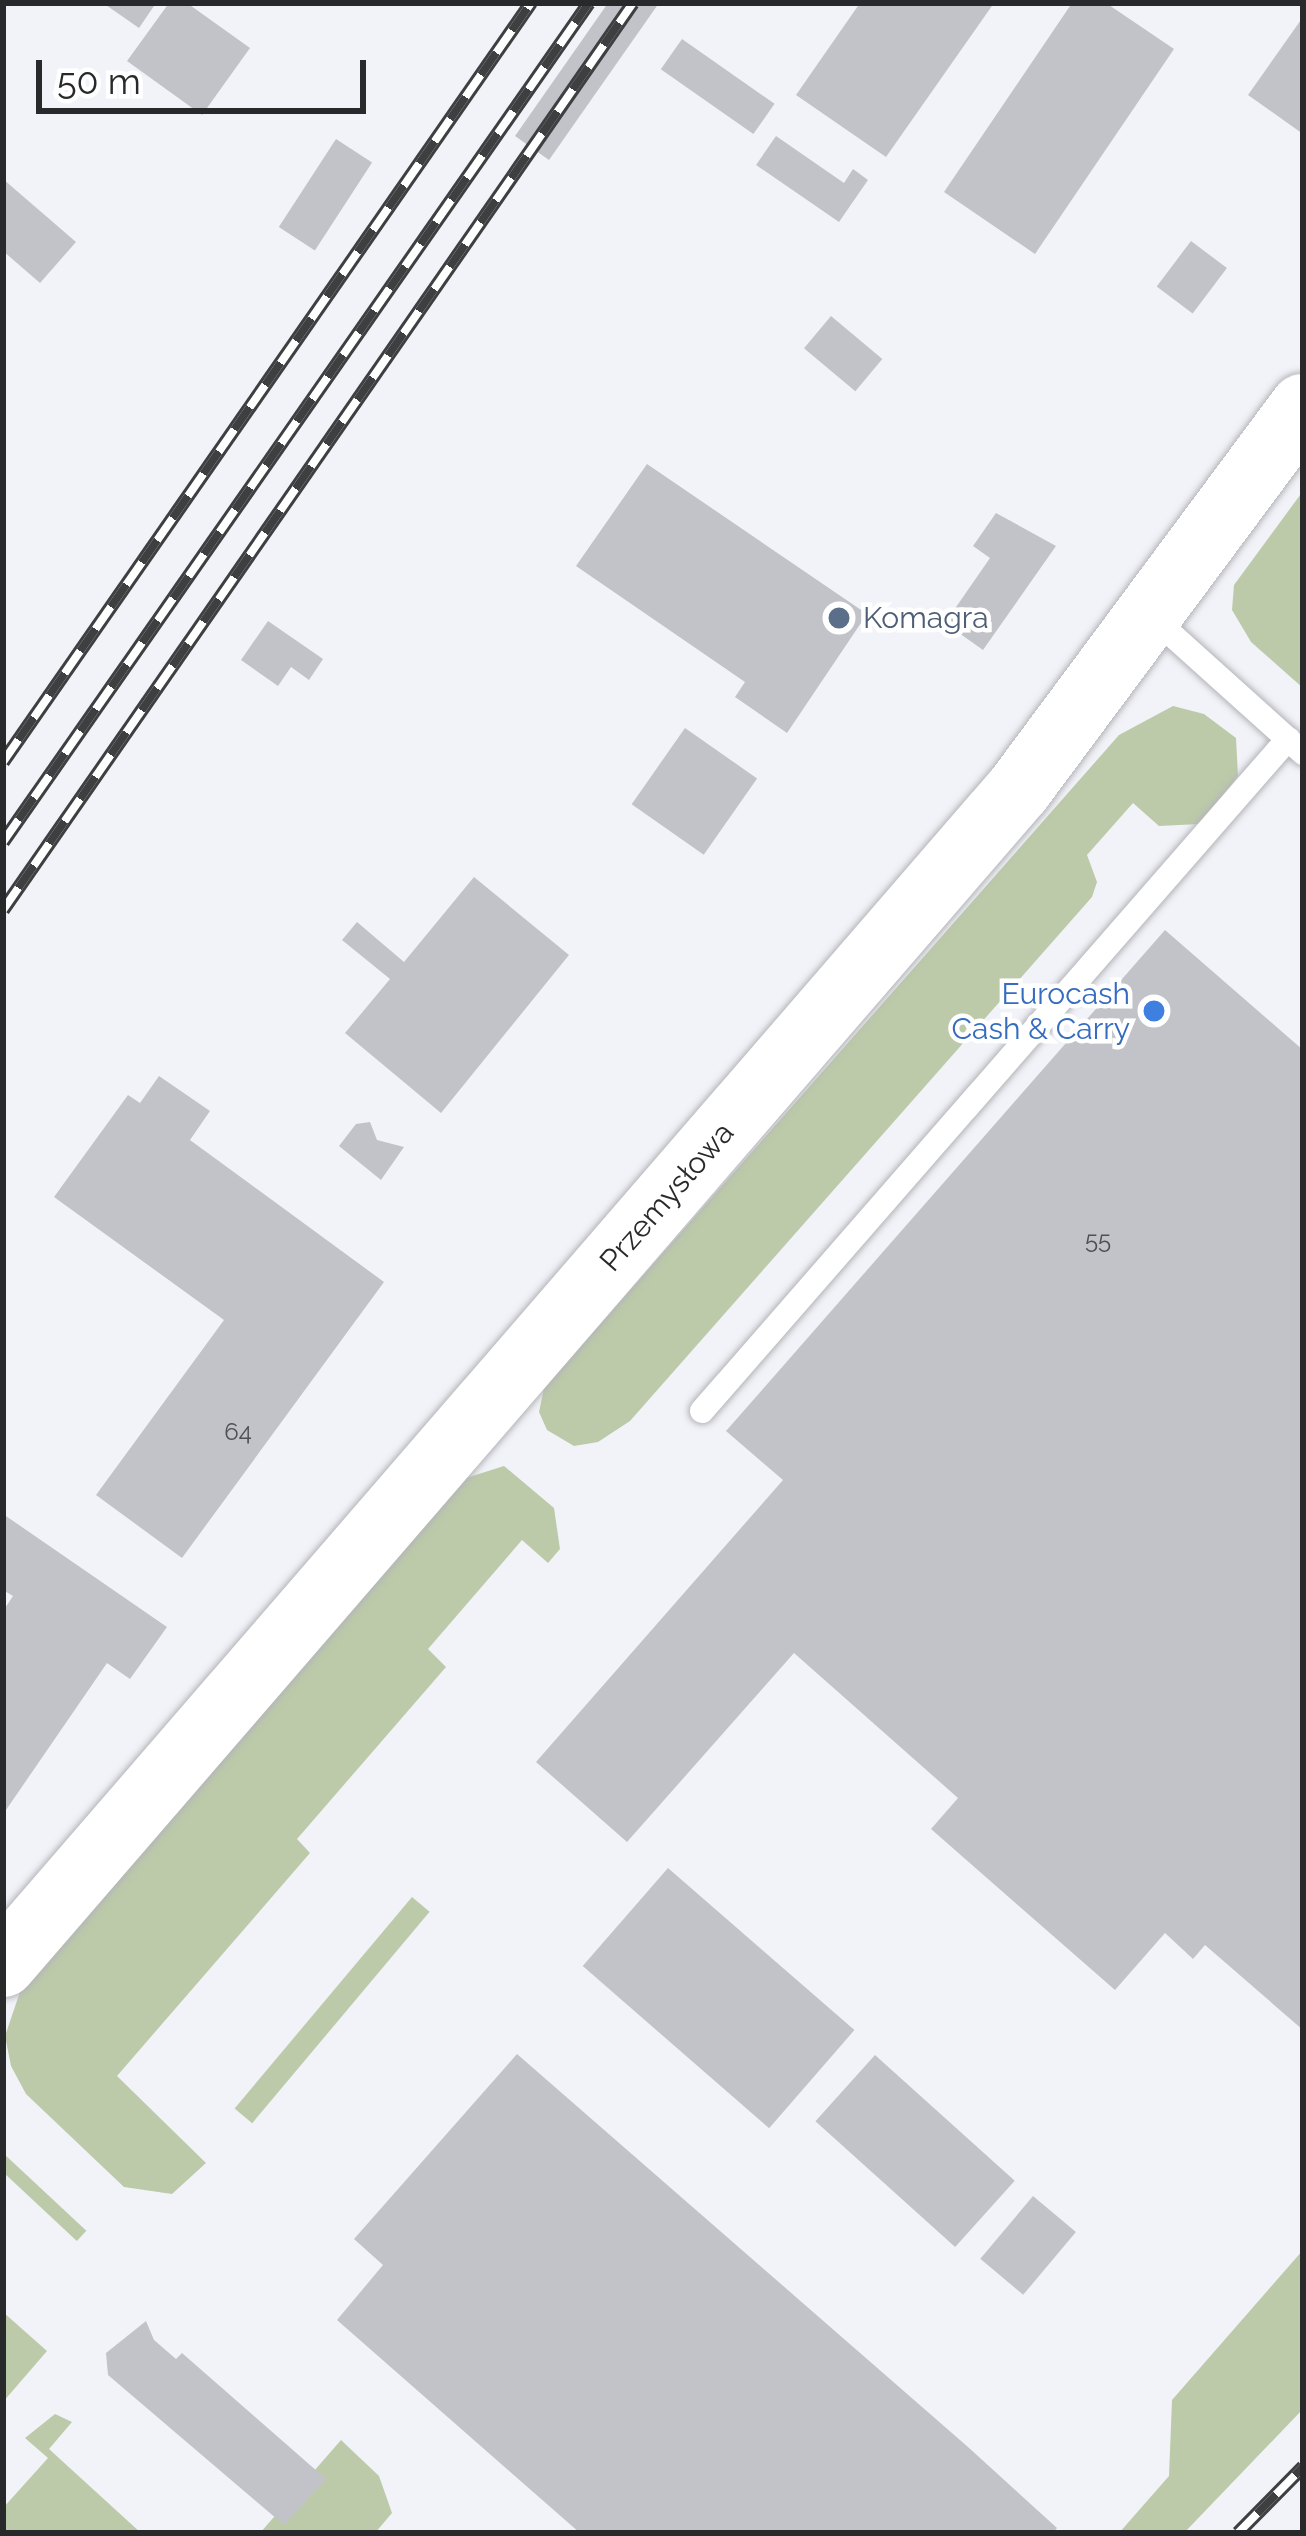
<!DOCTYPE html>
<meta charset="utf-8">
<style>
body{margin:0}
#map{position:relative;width:1306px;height:2536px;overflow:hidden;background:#f2f3f8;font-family:Raleway,sans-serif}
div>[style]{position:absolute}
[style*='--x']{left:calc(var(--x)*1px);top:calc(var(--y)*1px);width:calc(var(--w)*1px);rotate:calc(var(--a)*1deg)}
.green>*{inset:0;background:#bccaa9;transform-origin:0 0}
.building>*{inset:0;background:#c2c3c8;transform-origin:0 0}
.roads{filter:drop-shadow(0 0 3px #b4b5b9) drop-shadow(0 0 3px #b4b5b9)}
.lane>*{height:24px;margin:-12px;padding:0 12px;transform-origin:12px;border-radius:12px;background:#fff}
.secondary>*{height:66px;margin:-33px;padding:0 33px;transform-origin:33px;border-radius:33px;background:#fff}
.rail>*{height:14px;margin-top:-7px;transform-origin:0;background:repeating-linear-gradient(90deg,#fff 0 27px,#3e3f41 0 54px);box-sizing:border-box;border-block:3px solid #3e3f41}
.dots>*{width:33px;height:33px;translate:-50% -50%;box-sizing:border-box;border:6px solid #fff;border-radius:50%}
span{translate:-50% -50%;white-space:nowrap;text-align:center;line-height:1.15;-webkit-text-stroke:9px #fff;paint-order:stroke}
.number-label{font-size:24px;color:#4e5052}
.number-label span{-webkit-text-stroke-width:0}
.service-label{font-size:30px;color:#4e5e75}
.left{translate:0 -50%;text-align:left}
.shop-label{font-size:30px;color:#366cbe}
.right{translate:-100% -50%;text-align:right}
.street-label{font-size:30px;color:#28292b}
.frame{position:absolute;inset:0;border:6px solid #28292b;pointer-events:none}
.scale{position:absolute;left:36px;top:60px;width:330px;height:54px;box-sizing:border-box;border:6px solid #28292b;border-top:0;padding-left:15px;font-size:36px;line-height:42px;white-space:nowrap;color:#28292b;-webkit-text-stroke:9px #fff;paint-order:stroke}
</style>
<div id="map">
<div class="green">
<i style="clip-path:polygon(1303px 491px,1303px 688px,1251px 642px,1232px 610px,1234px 585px)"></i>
<i style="clip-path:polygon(1173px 706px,1204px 714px,1236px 738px,1238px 776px,1200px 824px,1159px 826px,1133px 803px,1087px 855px,1097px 882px,1092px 897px,630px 1421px,598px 1442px,574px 1446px,547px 1430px,539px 1412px,544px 1388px,1119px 735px)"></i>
<i style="clip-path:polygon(504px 1466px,554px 1508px,560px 1549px,548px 1563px,522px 1540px,428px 1649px,446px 1667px,297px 1839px,310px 1853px,117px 2076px,206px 2163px,172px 2194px,124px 2187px,26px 2094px,11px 2066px,5px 2036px,23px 1983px,463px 1479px)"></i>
<i style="left:412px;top:1897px;width:23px;height:276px;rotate:40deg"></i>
<i style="left:3px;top:2153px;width:114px;height:14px;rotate:43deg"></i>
<i style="clip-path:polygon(1303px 2250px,1303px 2409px,1184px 2533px,1119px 2533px,1169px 2476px,1172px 2400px)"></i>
<i style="clip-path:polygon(3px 2312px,47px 2351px,3px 2402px)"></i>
<i style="clip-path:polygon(55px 2414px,72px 2422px,49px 2449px,141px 2533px,3px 2533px,3px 2508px,48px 2458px,25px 2438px)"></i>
<i style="clip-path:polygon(341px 2440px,379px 2476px,392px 2513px,375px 2533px,260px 2533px)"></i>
</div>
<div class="building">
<i style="clip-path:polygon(103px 3px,156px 3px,139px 28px)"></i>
<i style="clip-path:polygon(169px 3px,187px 3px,250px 48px,202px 115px,127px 61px)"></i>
<i style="clip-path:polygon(608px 3px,659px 3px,549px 160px,515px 136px)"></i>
<i style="clip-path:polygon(860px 3px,994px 3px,886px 157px,796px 95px)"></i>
<i style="clip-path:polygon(1072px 3px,1106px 3px,1174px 49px,1035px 254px,944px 192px)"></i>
<i style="clip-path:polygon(1303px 17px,1303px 134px,1248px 95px)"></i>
<i style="left:682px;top:39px;width:113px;height:37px;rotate:35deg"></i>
<i style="clip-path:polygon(776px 136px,844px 183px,853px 169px,868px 180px,839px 222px,756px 165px)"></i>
<i style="left:336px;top:139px;width:43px;height:105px;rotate:33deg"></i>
<i style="clip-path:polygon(3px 179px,76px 242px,40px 283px,3px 251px)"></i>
<i style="left:1191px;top:241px;width:45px;height:57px;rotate:37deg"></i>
<i style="left:831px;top:316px;width:67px;height:42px;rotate:40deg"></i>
<i style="clip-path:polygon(647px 464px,867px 614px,787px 733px,735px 697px,745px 682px,576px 566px)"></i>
<i style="clip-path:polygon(996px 513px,1056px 546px,983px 650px,945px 623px,990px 558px,973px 546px)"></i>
<i style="clip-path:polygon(268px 621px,323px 659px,309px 680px,291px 667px,278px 686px,241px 660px)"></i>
<i style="left:685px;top:728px;width:88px;height:93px;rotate:35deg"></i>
<i style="clip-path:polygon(474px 877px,569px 955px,441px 1113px,345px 1033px,390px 979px,342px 940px,357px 922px,404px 962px)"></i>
<i style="clip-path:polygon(1165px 930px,1303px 1050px,1303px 2030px,1205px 1945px,1193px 1959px,1165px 1933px,1115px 1990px,931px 1829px,958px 1798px,794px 1653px,627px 1842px,536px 1762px,783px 1480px,726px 1431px)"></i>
<i style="clip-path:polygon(159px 1076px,210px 1111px,190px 1140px,384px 1282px,182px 1558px,96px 1495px,224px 1320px,54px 1197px,128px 1095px,140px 1103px)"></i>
<i style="clip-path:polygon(370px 1122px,377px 1140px,404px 1147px,381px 1180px,339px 1146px,356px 1124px)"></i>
<i style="clip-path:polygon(3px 1514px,167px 1627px,130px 1679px,107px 1663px,6px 1810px,3px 1611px,13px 1596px,3px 1590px)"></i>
<i style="left:668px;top:1868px;width:247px;height:130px;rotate:41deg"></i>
<i style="clip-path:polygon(517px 2054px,968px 2447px,1057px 2528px,1053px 2533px,580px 2533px,337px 2320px,383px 2265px,354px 2239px)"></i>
<i style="left:875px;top:2055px;width:188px;height:89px;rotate:42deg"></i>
<i style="left:1033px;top:2196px;width:56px;height:82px;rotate:40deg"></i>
<i style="clip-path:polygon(146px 2321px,154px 2340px,176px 2359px,182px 2353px,326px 2479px,284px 2525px,108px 2375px,106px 2353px)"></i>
</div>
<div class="roads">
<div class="lane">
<i style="--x:1151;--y:616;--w:205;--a:42"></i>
<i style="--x:702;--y:1411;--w:892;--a:-48.91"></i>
</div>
<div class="secondary">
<i style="--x:3;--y:1964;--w:1553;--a:-49.15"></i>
<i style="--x:1019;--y:789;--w:476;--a:-53.4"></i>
</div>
</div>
<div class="rail">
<i style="--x:3;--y:762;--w:925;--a:-55.18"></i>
<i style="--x:3;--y:842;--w:1023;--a:-55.07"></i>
<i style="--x:3;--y:910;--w:1104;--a:-55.22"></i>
<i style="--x:1238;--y:2533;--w:93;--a:-45.4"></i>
</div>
<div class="dots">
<i style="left:839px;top:618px;background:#5c6f8a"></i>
<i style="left:1154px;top:1011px;background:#3f7fe0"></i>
</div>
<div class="number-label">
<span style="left:1098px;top:1240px">55</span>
<span style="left:238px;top:1432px">64</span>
</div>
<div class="service-label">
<span class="left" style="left:863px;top:618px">Komagra</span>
</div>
<div class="shop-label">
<span class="right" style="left:1130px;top:1011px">Eurocash<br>Cash &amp; Carry</span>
</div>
<div class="street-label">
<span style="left:667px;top:1197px;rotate:-49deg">Przemysłowa</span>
</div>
<div class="frame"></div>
<div class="scale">50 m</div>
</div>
